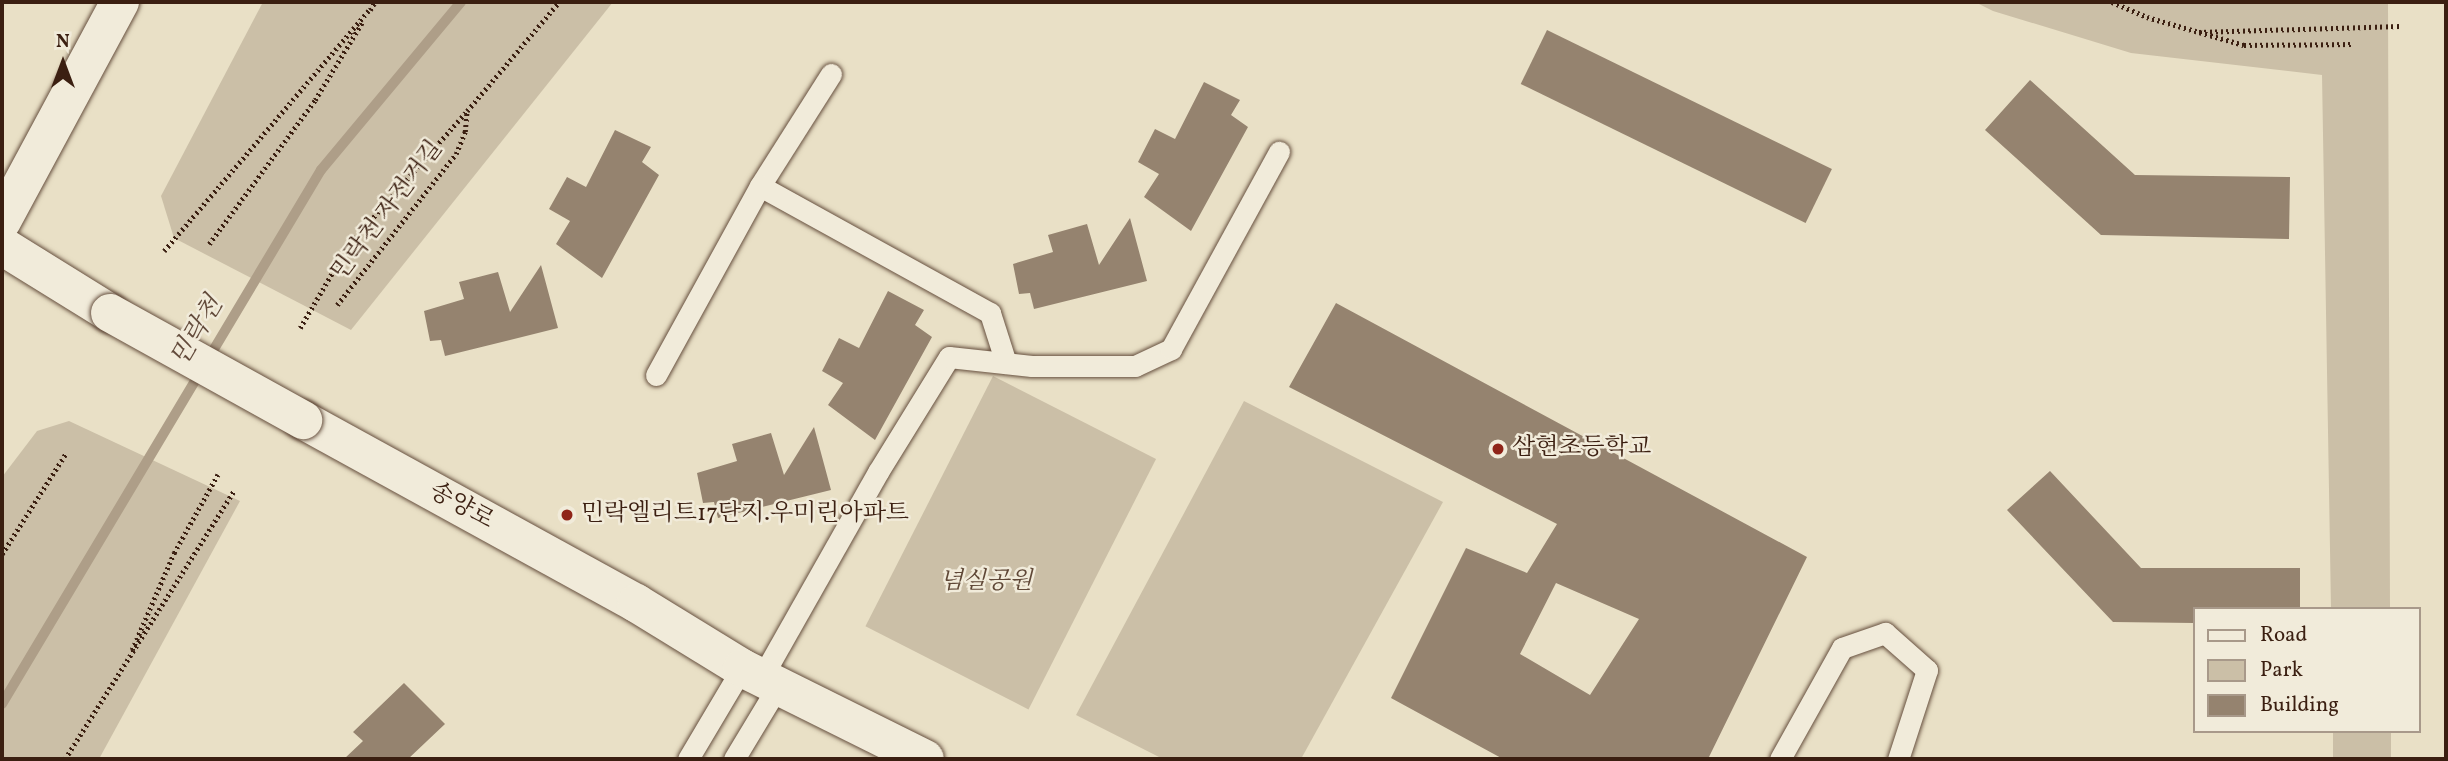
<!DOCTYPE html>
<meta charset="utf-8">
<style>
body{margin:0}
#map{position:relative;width:2448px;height:761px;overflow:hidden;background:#e9e0c6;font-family:Vollkorn,"Noto Serif KR",serif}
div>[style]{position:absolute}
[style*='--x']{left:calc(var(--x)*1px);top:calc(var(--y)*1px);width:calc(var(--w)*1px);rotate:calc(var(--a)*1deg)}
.green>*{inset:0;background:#cbbfa7;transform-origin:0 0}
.stream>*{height:10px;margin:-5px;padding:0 5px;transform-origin:5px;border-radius:5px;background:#ae9e88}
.building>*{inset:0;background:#95836f;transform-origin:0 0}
.path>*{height:4.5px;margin-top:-2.25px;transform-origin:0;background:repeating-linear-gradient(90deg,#3b1f11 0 2px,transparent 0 5.5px)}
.roads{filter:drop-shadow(0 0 2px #664f3e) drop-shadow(0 0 2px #664f3e)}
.lane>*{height:21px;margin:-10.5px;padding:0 10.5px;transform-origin:10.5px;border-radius:10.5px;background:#f1ebda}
.street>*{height:38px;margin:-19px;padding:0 19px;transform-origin:19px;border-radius:19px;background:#f1ebda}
.secondary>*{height:38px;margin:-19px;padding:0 19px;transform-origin:19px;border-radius:19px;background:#f1ebda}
.bridges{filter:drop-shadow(0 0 2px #664f3e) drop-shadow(0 0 2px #664f3e)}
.street-bridge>*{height:38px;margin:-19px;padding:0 19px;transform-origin:19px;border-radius:19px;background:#f1ebda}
.dots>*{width:19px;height:19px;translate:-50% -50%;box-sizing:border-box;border:4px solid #f1ebda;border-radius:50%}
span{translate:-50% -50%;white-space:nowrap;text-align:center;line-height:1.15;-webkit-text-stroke:5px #f1ebda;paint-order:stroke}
.street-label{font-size:24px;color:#3b1f11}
.poi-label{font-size:24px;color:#3b1f11}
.left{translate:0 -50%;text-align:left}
.park-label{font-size:24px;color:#5f4736;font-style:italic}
.water-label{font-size:26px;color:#634b3b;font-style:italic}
.frame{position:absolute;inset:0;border:4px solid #3b1f11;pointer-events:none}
.legend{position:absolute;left:2193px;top:607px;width:228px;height:126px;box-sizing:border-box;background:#f1ebda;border:2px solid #a8998a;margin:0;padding:9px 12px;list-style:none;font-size:21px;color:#3b1f11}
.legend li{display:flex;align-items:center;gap:14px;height:35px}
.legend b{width:35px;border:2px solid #a8998a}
.north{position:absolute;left:28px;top:28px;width:70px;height:70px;-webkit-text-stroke:5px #f1ebda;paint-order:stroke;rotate:0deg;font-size:19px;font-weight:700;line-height:28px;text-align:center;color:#3b1f11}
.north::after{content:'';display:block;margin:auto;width:24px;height:32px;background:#3b1f11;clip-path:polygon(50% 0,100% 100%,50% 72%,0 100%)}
</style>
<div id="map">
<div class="green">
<i style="clip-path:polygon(263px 2px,613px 2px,351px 330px,174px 238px,161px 196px)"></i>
<i style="clip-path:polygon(1975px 2px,2388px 2px,2390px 609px,2331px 609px,2322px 75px,2131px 53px,1993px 11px)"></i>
<i style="left:993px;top:376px;width:183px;height:281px;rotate:27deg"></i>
<i style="clip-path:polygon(1244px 401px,1443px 502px,1301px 759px,1163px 759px,1076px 715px)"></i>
<i style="clip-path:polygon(69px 421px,240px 501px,99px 759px,2px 759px,2px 477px,37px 431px)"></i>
<i style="left:2333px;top:731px;width:58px;height:28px"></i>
</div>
<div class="stream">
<i style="--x:2;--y:704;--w:622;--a:-59.15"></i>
<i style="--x:321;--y:170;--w:219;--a:-50.2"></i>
</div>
<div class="building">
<i style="left:1547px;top:30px;width:317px;height:60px;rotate:26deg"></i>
<i style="clip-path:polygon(2030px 80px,2135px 175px,2290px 177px,2289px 239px,2101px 235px,1985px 130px)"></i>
<i style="clip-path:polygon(1204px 82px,1240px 100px,1231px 115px,1248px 127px,1191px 231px,1144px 197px,1159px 174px,1138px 162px,1155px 129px,1175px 139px)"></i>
<i style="clip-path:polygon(615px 130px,651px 147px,642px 162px,659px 175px,602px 278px,556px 244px,570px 221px,549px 209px,567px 177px,586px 187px)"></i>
<i style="clip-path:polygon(1130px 218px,1147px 281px,1034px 309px,1030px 293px,1019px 294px,1013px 264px,1053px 252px,1048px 235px,1087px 224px,1099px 265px)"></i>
<i style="clip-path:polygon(541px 265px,558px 328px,445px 356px,441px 340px,430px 341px,424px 311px,464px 299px,459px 282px,498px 272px,510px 312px)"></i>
<i style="clip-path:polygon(888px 291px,924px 310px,915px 325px,932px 337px,875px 440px,828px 405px,843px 383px,822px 371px,839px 338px,859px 348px)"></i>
<i style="clip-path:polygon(evenodd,1336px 303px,1807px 557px,1708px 759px,1503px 759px,1391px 698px,1466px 548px,1527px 573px,1557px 524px,1289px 387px,1336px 303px,1556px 583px,1639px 619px,1590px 695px,1520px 654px,1556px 583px)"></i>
<i style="clip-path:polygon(814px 427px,831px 490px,718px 518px,714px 502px,703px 503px,697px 473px,737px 461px,732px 444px,771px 433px,784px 475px)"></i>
<i style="clip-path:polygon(2050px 471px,2141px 568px,2300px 568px,2300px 609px,2194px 609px,2194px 623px,2113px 622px,2007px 510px)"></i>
<i style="clip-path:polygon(404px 683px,445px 724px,408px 759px,344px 759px,363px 741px,353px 732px)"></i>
</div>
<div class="path">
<i style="--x:2112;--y:2;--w:38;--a:23"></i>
<i style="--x:2147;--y:17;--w:101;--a:16.1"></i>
<i style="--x:2244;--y:45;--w:109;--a:-0.5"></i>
<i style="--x:370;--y:10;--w:9;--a:-58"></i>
<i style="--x:2199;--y:32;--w:201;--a:-1.7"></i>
<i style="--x:209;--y:244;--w:179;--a:-53.6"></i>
<i style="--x:315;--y:100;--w:92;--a:-58.7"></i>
<i style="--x:164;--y:251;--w:319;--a:-49.6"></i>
<i style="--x:337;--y:305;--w:192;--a:-51.8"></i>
<i style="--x:456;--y:154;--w:24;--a:-68"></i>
<i style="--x:465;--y:132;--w:21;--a:-85"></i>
<i style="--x:467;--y:111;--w:143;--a:-49.8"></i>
<i style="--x:300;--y:328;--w:95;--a:-59.7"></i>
<i style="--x:348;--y:246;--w:180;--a:-48.6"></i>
<i style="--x:2;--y:554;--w:120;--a:-57.6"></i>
<i style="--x:132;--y:650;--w:106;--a:-66.6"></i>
<i style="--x:174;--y:553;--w:90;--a:-60.9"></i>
<i style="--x:65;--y:759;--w:317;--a:-57.8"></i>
</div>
<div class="roads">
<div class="lane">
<i style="--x:831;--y:74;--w:133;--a:122.4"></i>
<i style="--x:760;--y:186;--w:263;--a:28.9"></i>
<i style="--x:990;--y:313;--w:52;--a:72.3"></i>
<i style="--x:656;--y:375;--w:216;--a:-61.2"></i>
<i style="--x:762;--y:677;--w:236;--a:-60.5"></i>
<i style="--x:878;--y:472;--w:135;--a:-58.3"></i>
<i style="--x:949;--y:357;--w:83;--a:6.2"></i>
<i style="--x:1032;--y:366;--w:103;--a:0"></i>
<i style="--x:1135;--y:366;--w:40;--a:-25"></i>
<i style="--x:1171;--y:349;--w:225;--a:-61.3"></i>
<i style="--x:688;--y:759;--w:106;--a:-59.3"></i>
<i style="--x:734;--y:759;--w:85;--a:-58.9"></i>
<i style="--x:1780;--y:759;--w:127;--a:-60.8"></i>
<i style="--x:1842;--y:648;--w:46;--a:-19.2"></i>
<i style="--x:1885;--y:633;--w:56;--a:41.4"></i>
<i style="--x:1927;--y:670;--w:94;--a:108"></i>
</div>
<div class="street">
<i style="--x:2;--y:246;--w:127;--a:31.8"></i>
<i style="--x:303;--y:420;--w:380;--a:28.8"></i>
<i style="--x:636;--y:603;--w:124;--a:31.5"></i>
<i style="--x:742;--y:668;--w:204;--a:26.4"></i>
</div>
<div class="secondary">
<i style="--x:2;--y:221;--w:249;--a:-61.7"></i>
</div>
</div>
<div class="bridges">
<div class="street-bridge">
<i style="--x:110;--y:313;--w:221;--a:29"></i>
</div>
</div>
<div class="dots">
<i style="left:1498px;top:449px;background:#8f2418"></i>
<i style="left:567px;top:515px;background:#8f2418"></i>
</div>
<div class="street-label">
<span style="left:388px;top:211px;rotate:-53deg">민락천 자전거길</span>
<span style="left:461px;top:507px;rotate:29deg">송양로</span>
</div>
<div class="poi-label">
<span class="left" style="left:1512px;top:449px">삼현초등학교</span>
<span class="left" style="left:581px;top:515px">민락엘리트17단지.우미린아파트</span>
</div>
<div class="park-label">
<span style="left:986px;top:583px">념실공원</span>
</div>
<div class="water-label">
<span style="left:198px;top:332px;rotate:-59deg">민락천</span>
</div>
<div class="frame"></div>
<ul class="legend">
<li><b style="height:9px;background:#f1ebda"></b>Road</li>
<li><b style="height:19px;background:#cbbfa7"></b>Park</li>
<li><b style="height:19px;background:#95836f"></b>Building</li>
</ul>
<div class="north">N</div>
</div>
